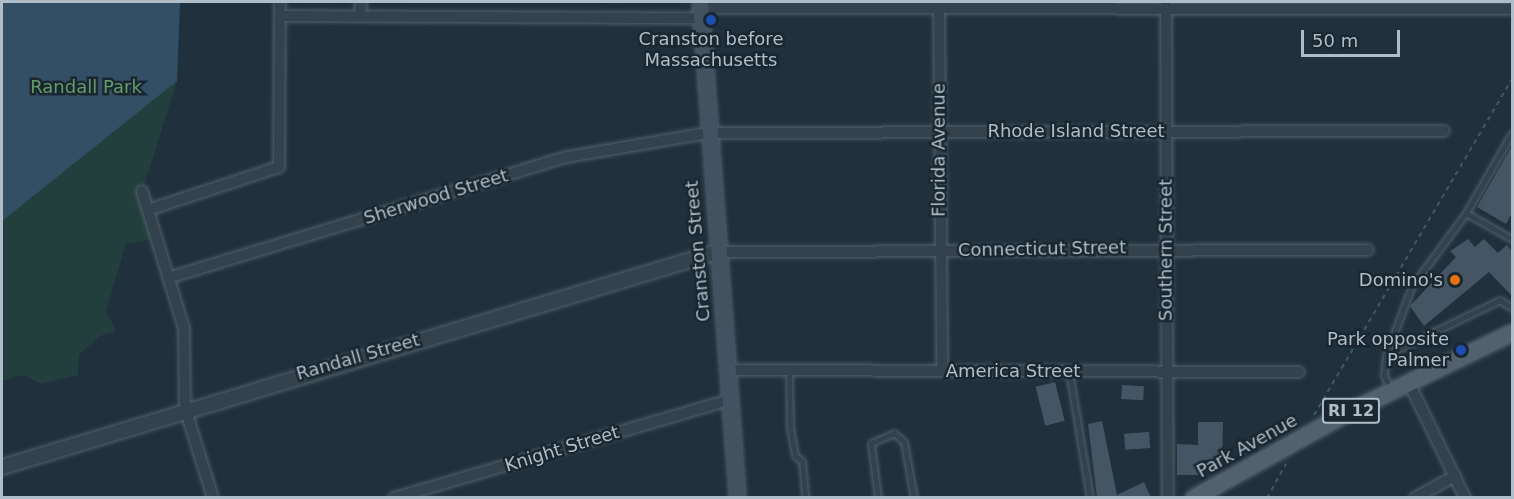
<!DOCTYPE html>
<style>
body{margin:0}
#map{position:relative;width:1514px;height:499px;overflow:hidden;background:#20303d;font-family:"DejaVu Sans",sans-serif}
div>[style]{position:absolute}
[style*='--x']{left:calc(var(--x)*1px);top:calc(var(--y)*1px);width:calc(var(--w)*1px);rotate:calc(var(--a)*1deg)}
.green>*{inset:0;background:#223e3d}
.water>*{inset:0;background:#324f66}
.building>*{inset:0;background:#445663;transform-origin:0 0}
.path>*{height:2px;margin-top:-1px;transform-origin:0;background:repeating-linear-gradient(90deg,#405a59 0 4.5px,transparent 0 9px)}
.roads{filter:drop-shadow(0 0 2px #52606a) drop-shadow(0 0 2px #52606a)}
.service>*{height:5px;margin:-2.5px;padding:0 2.5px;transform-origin:2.5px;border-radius:2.5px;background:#34424d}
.minor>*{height:10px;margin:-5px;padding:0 5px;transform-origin:5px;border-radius:5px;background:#34424d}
.tertiary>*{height:14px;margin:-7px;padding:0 7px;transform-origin:7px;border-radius:7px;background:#34424d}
.secondary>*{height:15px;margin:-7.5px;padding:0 7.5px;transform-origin:7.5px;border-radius:7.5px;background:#425260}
.primary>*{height:16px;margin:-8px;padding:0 8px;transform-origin:8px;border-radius:8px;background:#52616d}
.dots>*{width:16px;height:16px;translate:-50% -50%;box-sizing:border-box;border:3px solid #1a2731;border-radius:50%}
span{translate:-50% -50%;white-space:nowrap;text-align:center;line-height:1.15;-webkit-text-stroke:5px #1a2731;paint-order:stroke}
.shield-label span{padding:2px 4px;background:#1a2731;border:2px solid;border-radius:4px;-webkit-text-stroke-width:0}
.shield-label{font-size:16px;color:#afbdc8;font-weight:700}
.poi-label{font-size:18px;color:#afbdc8}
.right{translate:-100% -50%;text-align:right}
.park-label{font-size:18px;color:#649b69}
.street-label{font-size:18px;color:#afbdc8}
.frame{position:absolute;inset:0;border:3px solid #afbdc8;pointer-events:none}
.scale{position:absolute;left:1301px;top:30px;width:99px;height:27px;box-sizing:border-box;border:3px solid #afbdc8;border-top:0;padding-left:8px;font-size:18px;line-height:21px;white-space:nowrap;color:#afbdc8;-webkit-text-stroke:4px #1a2731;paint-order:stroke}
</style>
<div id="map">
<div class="green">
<i style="clip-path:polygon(2px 2px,180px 2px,177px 81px,144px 186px,156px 239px,126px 244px,106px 311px,116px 331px,100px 336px,79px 355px,78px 375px,41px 384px,24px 375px,2px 381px)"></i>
</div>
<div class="water">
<i style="clip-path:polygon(2px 2px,180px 2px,177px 81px,2px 221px)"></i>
</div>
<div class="building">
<i style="clip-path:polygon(1512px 146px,1512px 213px,1506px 224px,1477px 207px)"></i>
<i style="clip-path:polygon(1468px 239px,1475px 247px,1484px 239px,1498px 253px,1507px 245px,1512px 251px,1512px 296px,1489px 272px,1424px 326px,1410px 306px,1456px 257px,1450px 251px)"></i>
<i style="left:1055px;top:382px;width:40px;height:20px;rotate:76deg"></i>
<i style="left:1122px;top:385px;width:22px;height:14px;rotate:3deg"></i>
<i style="clip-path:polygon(1102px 421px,1117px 495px,1144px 482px,1151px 498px,1097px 498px,1088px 424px)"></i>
<i style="clip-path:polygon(1198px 422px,1223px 422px,1222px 460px,1202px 460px,1202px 475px,1177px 475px,1177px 444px,1198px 445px)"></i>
<i style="left:1149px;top:432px;width:16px;height:25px;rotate:86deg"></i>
</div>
<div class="path">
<i style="--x:1314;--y:415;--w:390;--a:-59.5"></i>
<i style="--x:1267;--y:498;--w:39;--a:-61"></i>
</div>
<div class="roads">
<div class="service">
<i style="--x:1466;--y:213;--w:53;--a:29.5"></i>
<i style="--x:1386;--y:355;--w:74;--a:-69.4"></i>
<i style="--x:1412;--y:286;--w:91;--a:-53.5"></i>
<i style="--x:1466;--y:213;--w:92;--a:-60.1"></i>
<i style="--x:789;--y:370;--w:57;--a:89"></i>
<i style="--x:790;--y:427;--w:29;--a:80"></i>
<i style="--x:795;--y:456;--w:9;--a:36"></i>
<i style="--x:802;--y:461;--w:37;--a:85"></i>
<i style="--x:1069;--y:371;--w:129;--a:80.6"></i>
<i style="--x:1391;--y:391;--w:17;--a:-114"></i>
<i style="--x:1384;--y:375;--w:20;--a:-84"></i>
<i style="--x:1386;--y:355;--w:127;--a:-25.8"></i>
<i style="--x:1500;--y:300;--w:14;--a:34"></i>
<i style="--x:878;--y:498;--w:55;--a:-97.3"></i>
<i style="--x:871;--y:443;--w:25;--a:-23"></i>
<i style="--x:894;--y:433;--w:13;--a:42"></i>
<i style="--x:904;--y:442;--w:57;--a:79.9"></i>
</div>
<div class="minor">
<i style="--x:939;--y:2;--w:369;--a:89.5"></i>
<i style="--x:1166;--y:2;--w:496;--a:89.8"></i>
<i style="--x:699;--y:8;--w:813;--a:0.07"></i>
<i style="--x:280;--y:16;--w:419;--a:0.3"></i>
<i style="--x:360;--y:16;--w:14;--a:-86"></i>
<i style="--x:142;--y:191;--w:143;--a:73"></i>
<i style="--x:184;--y:328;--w:80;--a:89.3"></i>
<i style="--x:185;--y:408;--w:94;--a:72.7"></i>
<i style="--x:151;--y:209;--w:135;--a:-18.2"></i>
<i style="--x:279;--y:167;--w:165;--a:-89.7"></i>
<i style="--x:717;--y:252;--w:651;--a:-0.18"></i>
<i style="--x:168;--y:278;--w:417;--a:-16.9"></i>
<i style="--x:567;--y:157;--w:142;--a:-9.7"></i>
<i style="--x:707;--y:133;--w:737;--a:-0.16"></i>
<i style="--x:727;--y:370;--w:572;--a:0.2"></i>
<i style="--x:1409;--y:383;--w:128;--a:64"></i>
<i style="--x:394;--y:498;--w:349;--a:-16.3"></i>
<i style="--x:1415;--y:498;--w:46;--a:-28.8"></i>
</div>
<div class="tertiary">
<i style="--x:2;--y:467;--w:747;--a:-16.74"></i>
</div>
<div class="secondary">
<i style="--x:700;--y:2;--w:497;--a:85.7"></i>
</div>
<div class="primary">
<i style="--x:1194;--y:498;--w:177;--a:-29"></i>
<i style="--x:1349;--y:412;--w:181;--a:-25.9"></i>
</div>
</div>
<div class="dots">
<i style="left:711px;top:20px;background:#1a4fb4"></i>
<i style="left:1455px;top:280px;background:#e8710a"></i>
<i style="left:1461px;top:350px;background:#1a4fb4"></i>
</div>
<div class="shield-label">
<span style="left:1351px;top:411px">RI 12</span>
</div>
<div class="poi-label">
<span style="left:711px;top:50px">Cranston before<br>Massachusetts</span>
<span class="right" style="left:1443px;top:280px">Domino's</span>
<span class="right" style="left:1449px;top:350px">Park opposite<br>Palmer</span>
</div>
<div class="park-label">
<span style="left:86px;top:87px">Randall Park</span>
</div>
<div class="street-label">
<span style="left:1076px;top:131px">Rhode Island Street</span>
<span style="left:939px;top:150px;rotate:-90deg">Florida Avenue</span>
<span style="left:436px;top:197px;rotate:-17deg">Sherwood Street</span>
<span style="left:1042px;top:249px;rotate:-1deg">Connecticut Street</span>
<span style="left:1166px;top:250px;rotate:-90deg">Southern Street</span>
<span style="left:698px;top:251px;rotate:-95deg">Cranston Street</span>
<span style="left:358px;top:357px;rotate:-16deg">Randall Street</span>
<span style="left:1013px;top:371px">America Street</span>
<span style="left:1247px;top:446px;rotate:-29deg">Park Avenue</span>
<span style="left:562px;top:449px;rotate:-17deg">Knight Street</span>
</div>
<div class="frame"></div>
<div class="scale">50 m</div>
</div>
